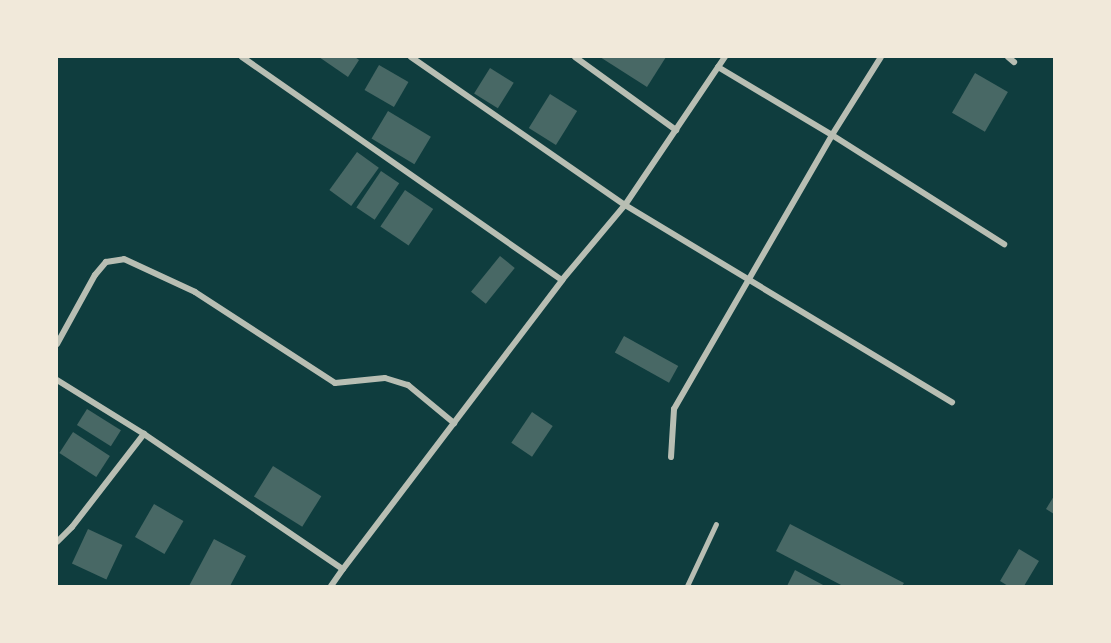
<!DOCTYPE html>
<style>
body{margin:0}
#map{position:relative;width:1111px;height:643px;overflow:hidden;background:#0f3d3e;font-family:Commissioner,sans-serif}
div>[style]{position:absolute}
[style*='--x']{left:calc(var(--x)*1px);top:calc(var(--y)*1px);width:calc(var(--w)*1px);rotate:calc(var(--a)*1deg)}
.building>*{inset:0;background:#486865;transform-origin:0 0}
.service>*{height:4.5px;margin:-2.25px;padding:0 2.25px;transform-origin:2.25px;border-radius:2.25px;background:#b8beb3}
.minor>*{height:6px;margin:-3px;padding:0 3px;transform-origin:3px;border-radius:3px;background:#b8beb3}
span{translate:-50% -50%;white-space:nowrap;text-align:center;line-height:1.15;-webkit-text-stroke:6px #f1e9da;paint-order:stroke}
.frame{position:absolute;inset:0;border:58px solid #f1e9da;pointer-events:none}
</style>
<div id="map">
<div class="building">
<i style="clip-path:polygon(319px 57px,355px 57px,359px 60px,348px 77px)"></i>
<i style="clip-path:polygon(600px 57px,666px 57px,647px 87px)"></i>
<i style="left:379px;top:65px;width:34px;height:29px;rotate:30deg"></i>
<i style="left:490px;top:68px;width:28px;height:30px;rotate:32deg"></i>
<i style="left:975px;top:73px;width:38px;height:46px;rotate:30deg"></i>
<i style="left:550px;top:94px;width:32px;height:40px;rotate:32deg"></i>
<i style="left:388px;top:111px;width:50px;height:32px;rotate:31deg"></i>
<i style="left:357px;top:152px;width:27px;height:47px;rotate:36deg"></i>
<i style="left:381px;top:171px;width:22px;height:44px;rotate:34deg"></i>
<i style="left:405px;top:190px;width:34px;height:44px;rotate:34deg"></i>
<i style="left:500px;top:256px;width:19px;height:46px;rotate:39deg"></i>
<i style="left:624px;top:336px;width:62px;height:19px;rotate:29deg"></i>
<i style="left:87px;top:409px;width:40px;height:19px;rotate:32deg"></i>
<i style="left:532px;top:412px;width:25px;height:37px;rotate:34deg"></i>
<i style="left:73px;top:432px;width:44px;height:25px;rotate:33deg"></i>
<i style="left:273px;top:466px;width:57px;height:36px;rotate:32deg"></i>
<i style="clip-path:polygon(1054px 496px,1054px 514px,1046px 509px)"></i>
<i style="left:154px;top:504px;width:34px;height:38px;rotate:30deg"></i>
<i style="clip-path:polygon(790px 524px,904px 583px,902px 586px,843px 586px,776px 551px)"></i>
<i style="left:88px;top:529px;width:38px;height:38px;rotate:25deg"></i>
<i style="clip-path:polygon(214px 539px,246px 556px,230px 586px,189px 586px)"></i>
<i style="clip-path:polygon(1019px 549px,1039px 561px,1024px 586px,1008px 586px,1000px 581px)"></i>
<i style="clip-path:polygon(795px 570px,825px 586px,787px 586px)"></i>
</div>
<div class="service">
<i style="--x:687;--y:586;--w:68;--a:-64.9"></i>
</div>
<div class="minor">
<i style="--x:242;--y:57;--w:390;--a:34.9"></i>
<i style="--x:411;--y:57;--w:260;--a:34.7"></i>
<i style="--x:625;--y:205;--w:382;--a:31.1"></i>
<i style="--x:575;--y:57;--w:125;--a:35.9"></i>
<i style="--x:1008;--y:57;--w:8;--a:40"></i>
<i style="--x:718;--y:67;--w:133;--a:30.8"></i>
<i style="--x:832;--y:135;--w:204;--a:32.4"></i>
<i style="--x:57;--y:344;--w:79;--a:-61.2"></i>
<i style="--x:95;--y:275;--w:17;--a:-50"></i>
<i style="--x:106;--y:262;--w:18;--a:-9"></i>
<i style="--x:124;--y:259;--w:78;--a:24.9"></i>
<i style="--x:195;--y:292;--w:167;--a:33"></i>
<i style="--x:335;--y:383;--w:50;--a:-5.7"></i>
<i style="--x:385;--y:378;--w:24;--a:17"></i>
<i style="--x:408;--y:385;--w:60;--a:39.6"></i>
<i style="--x:57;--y:380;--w:102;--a:31.8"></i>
<i style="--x:144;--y:434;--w:240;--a:34.2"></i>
<i style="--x:343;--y:569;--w:363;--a:-52.8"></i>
<i style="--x:562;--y:280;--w:98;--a:-50"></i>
<i style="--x:625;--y:205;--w:179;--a:-56"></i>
<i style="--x:671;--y:457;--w:48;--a:-86.4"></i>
<i style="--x:674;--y:409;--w:316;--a:-60"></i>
<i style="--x:832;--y:135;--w:92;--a:-57.9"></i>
<i style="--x:57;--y:542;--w:21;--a:-45"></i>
<i style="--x:72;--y:527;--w:118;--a:-52.3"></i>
<i style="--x:331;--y:586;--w:21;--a:-55"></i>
</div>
<div class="frame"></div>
</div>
